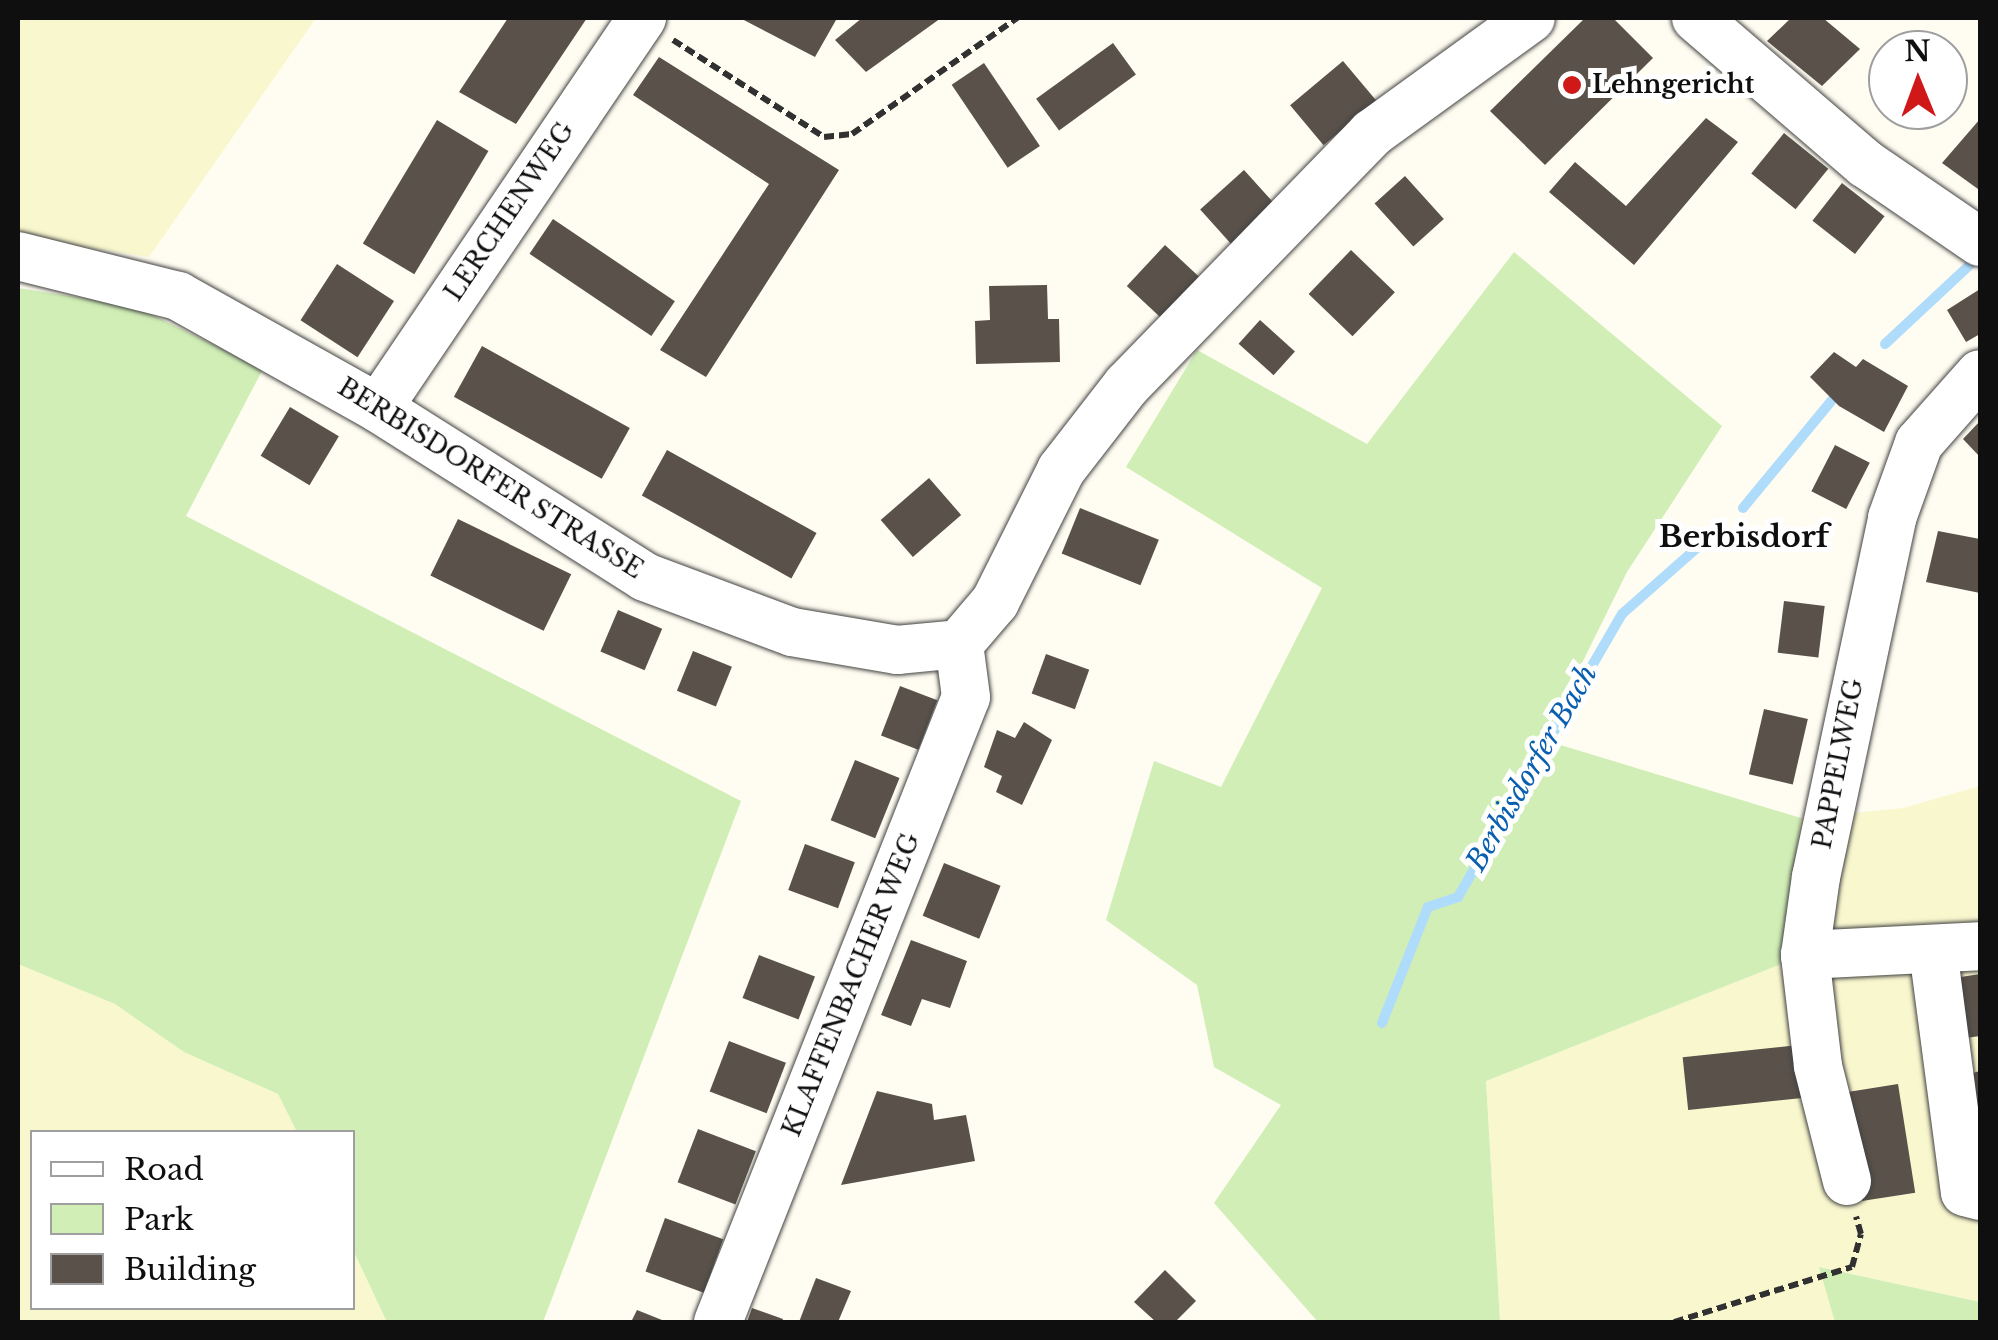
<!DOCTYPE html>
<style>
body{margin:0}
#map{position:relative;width:1998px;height:1340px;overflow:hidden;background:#fffdf1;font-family:"Libre Baskerville",serif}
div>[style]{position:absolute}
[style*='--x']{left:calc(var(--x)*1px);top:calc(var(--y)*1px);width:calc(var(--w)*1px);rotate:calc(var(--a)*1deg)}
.farmland>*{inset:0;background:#f9f7ce}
.green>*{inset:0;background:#d0eeb6}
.stream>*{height:10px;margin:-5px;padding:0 5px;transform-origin:5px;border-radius:5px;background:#b0dcfc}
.building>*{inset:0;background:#59514a;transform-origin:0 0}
.path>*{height:6px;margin-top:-3px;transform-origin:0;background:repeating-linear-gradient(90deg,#313131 0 10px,transparent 0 15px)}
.roads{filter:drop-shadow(0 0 2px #424242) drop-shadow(0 0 2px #424242)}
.minor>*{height:48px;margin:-24px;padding:0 24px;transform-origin:24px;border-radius:24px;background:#fff}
.dots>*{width:28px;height:28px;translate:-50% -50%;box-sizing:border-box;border:5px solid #fff;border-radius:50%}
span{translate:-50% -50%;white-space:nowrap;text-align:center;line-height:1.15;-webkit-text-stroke:10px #fff;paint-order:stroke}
.poi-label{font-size:25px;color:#0f0f0f;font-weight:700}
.left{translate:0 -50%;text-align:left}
.street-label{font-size:25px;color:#0f0f0f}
.water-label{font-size:28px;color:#0a5faf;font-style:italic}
.quarter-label{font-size:30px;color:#0f0f0f;font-weight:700}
.frame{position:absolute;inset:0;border:20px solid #0f0f0f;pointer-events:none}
.legend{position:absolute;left:30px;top:1130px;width:325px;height:180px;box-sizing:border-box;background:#fff;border:2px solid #9f9f9f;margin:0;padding:12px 18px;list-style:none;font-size:30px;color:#0f0f0f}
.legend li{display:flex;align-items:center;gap:20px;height:50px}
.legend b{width:50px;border:2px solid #9f9f9f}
.north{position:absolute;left:1868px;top:30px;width:100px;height:100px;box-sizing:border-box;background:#fff;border:2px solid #9f9f9f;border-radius:50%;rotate:359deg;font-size:28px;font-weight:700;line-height:40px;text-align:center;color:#0f0f0f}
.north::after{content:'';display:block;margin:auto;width:35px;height:45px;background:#cf1817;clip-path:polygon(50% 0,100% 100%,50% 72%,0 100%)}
</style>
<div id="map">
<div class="farmland">
<i style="clip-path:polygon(18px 18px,316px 18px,149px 257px,18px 237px)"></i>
<i style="clip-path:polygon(1980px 786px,1980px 1302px,1820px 1267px,1835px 1322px,1500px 1322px,1486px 1081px,1781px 964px,1801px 818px,1903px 808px)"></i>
<i style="clip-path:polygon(18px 964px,115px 1004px,184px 1052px,278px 1094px,297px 1132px,32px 1132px,32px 1308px,352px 1308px,353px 1250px,387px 1322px,18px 1322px)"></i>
</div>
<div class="green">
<i style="clip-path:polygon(1514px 252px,1722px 426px,1627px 572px,1544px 740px,1801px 818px,1781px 964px,1486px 1081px,1500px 1322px,1318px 1322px,1214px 1203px,1281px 1105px,1214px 1067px,1197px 985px,1106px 920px,1154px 761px,1221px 787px,1322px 588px,1126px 467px,1197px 350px,1367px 444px)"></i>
<i style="clip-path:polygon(18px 288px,134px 306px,263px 369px,186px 516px,741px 801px,543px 1322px,387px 1322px,353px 1250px,352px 1132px,297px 1132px,278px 1094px,184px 1052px,115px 1004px,18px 964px)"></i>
<i style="clip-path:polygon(1819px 1267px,1980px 1302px,1980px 1322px,1835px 1322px)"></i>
</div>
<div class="stream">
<i style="--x:1885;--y:344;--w:120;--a:-43"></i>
<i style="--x:1743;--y:508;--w:141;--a:-50.5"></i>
<i style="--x:1382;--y:1023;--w:125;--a:-68.4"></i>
<i style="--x:1428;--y:907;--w:32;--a:-18"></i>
<i style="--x:1458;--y:897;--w:327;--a:-59.9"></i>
<i style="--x:1622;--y:614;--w:125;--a:-41.4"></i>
</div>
<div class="building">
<i style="clip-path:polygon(508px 18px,587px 18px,516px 124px,459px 92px)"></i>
<i style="clip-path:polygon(740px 18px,831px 18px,836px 20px,815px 57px)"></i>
<i style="clip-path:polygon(862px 18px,941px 18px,866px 72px,835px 40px)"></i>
<i style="clip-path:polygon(1585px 18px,1613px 18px,1653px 58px,1545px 165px,1490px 111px)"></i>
<i style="clip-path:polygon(1791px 18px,1823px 18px,1860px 49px,1822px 86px,1767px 41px)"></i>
<i style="left:1113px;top:43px;width:39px;height:95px;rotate:54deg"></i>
<i style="clip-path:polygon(659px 57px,839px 170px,706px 377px,660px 350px,769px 184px,633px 95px)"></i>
<i style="left:1343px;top:61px;width:52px;height:69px;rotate:50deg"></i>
<i style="left:984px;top:63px;width:100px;height:39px;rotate:56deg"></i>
<i style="clip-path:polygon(1706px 118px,1738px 142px,1634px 265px,1549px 192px,1575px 162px,1626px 206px)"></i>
<i style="clip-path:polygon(1980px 119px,1980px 187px,1978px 189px,1942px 163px)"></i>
<i style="left:437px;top:120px;width:60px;height:144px;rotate:31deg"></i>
<i style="left:1784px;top:133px;width:57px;height:52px;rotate:39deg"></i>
<i style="left:1244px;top:170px;width:46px;height:59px;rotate:48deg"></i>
<i style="left:1405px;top:176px;width:58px;height:41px;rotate:48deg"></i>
<i style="left:1842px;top:183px;width:54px;height:48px;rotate:38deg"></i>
<i style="left:553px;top:219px;width:147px;height:42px;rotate:34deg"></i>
<i style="left:1165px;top:245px;width:51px;height:56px;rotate:43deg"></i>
<i style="left:1351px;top:250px;width:61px;height:61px;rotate:44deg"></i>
<i style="left:337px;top:264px;width:68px;height:67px;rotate:33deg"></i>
<i style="clip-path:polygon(1047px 285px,1048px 319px,1059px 319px,1060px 362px,976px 364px,975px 321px,990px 320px,989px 286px)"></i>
<i style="clip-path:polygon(1980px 289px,1980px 334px,1966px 342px,1947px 310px)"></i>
<i style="left:1260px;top:320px;width:47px;height:32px;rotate:42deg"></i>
<i style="left:482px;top:346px;width:169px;height:58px;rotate:29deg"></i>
<i style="clip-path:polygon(1834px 352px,1856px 367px,1863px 359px,1908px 386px,1884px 432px,1839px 406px,1810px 377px)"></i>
<i style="left:290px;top:407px;width:57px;height:57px;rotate:31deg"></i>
<i style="clip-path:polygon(1980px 421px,1980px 457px,1963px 439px)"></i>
<i style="left:1835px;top:445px;width:39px;height:52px;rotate:27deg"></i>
<i style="left:667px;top:450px;width:171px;height:52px;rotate:29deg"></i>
<i style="left:929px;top:478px;width:49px;height:64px;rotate:49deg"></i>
<i style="left:1080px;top:508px;width:85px;height:49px;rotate:22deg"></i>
<i style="left:458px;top:519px;width:126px;height:63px;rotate:26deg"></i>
<i style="clip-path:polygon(1938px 531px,1980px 539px,1980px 593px,1926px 582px)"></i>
<i style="left:1784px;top:601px;width:41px;height:52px;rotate:7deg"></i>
<i style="left:618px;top:610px;width:48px;height:45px;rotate:23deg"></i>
<i style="left:693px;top:651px;width:42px;height:43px;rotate:22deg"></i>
<i style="left:1046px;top:654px;width:46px;height:42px;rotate:20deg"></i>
<i style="left:900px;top:686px;width:40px;height:53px;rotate:21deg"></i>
<i style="left:1764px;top:709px;width:45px;height:67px;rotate:13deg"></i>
<i style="clip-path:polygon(1024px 722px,1052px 740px,1022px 805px,996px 792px,1002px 776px,984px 767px,997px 730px,1015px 738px)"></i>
<i style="left:855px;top:760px;width:48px;height:65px;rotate:22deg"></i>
<i style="left:805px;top:844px;width:53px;height:49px;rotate:20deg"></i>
<i style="left:944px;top:863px;width:61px;height:57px;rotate:22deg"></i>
<i style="clip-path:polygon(911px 940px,967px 961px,950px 1008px,922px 999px,911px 1026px,881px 1015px)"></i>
<i style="left:759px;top:955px;width:60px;height:46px;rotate:21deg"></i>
<i style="clip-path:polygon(1980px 974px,1980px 1036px,1959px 1039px,1948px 979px)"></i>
<i style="left:729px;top:1041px;width:61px;height:54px;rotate:21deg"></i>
<i style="left:1799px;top:1045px;width:53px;height:117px;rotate:84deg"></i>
<i style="clip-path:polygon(1980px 1071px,1980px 1130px,1969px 1074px)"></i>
<i style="left:1898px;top:1084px;width:110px;height:54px;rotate:81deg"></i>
<i style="clip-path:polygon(877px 1091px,932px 1104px,934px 1120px,966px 1115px,975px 1161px,841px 1185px)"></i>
<i style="left:698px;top:1129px;width:62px;height:57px;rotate:21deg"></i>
<i style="left:665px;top:1218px;width:62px;height:57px;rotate:20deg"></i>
<i style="clip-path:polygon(1165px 1270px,1196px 1301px,1175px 1322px,1156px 1322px,1134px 1302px)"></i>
<i style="clip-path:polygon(816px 1278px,851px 1291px,838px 1322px,799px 1322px)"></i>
<i style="clip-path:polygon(752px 1308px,783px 1319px,782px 1322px,747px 1322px)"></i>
<i style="clip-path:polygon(637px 1310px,667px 1322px,631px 1322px)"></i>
</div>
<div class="path">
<i style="--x:673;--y:40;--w:179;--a:32.7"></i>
<i style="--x:824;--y:137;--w:28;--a:-6"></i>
<i style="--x:852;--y:134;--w:202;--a:-35.1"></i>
<i style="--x:1674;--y:1322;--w:186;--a:-17.2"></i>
<i style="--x:1852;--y:1267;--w:34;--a:-75"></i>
<i style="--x:1861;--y:1234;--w:18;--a:-106"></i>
</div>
<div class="roads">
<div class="minor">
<i style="--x:1696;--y:18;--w:224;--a:40.7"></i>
<i style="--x:1866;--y:164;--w:138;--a:34.4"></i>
<i style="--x:18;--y:256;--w:165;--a:14"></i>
<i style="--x:178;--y:296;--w:229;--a:29.2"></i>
<i style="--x:378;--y:408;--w:316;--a:32.3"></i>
<i style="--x:645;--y:577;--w:157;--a:20.5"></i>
<i style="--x:792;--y:632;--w:107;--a:9.7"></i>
<i style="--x:897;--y:650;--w:62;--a:-5.5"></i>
<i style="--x:959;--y:644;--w:55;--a:-49.4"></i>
<i style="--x:995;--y:602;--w:148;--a:-63.4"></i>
<i style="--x:1061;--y:470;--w:108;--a:-52.2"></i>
<i style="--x:1127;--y:385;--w:351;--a:-45.8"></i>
<i style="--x:1372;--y:133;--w:196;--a:-35.9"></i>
<i style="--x:378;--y:408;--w:471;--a:-55.9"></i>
<i style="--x:1933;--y:950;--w:244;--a:82.5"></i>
<i style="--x:1965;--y:1192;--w:16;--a:15"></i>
<i style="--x:1805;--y:955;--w:175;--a:-2.9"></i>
<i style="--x:1847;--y:1181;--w:119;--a:-104.2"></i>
<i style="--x:1818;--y:1066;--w:112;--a:-96.7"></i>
<i style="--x:1805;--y:955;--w:79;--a:-82"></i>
<i style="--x:1816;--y:877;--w:367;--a:-78"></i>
<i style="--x:1892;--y:518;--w:80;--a:-70.2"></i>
<i style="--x:1919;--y:443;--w:92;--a:-48.5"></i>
<i style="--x:718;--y:1322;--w:672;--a:-68.36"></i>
<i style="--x:966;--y:697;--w:53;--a:-97.5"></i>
</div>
</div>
<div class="dots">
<i style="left:1572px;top:85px;background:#cf1817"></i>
</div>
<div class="poi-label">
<span class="left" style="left:1592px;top:85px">Lehngericht</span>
</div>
<div class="street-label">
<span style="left:510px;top:212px;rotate:-56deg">LERCHENWEG</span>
<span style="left:490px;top:479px;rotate:32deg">BERBISDORFER STRASSE</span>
<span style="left:1839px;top:764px;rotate:-79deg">PAPPELWEG</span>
<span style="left:852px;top:985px;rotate:-68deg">KLAFFENBACHER WEG</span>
</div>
<div class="water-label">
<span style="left:1532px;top:768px;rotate:-60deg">Berbisdorfer Bach</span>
</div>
<div class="quarter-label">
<span style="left:1744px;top:537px">Berbisdorf</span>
</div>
<div class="frame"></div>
<ul class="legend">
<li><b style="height:12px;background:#fff"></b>Road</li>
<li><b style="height:28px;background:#d0eeb6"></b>Park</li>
<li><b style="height:28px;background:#59514a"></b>Building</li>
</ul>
<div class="north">N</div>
</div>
